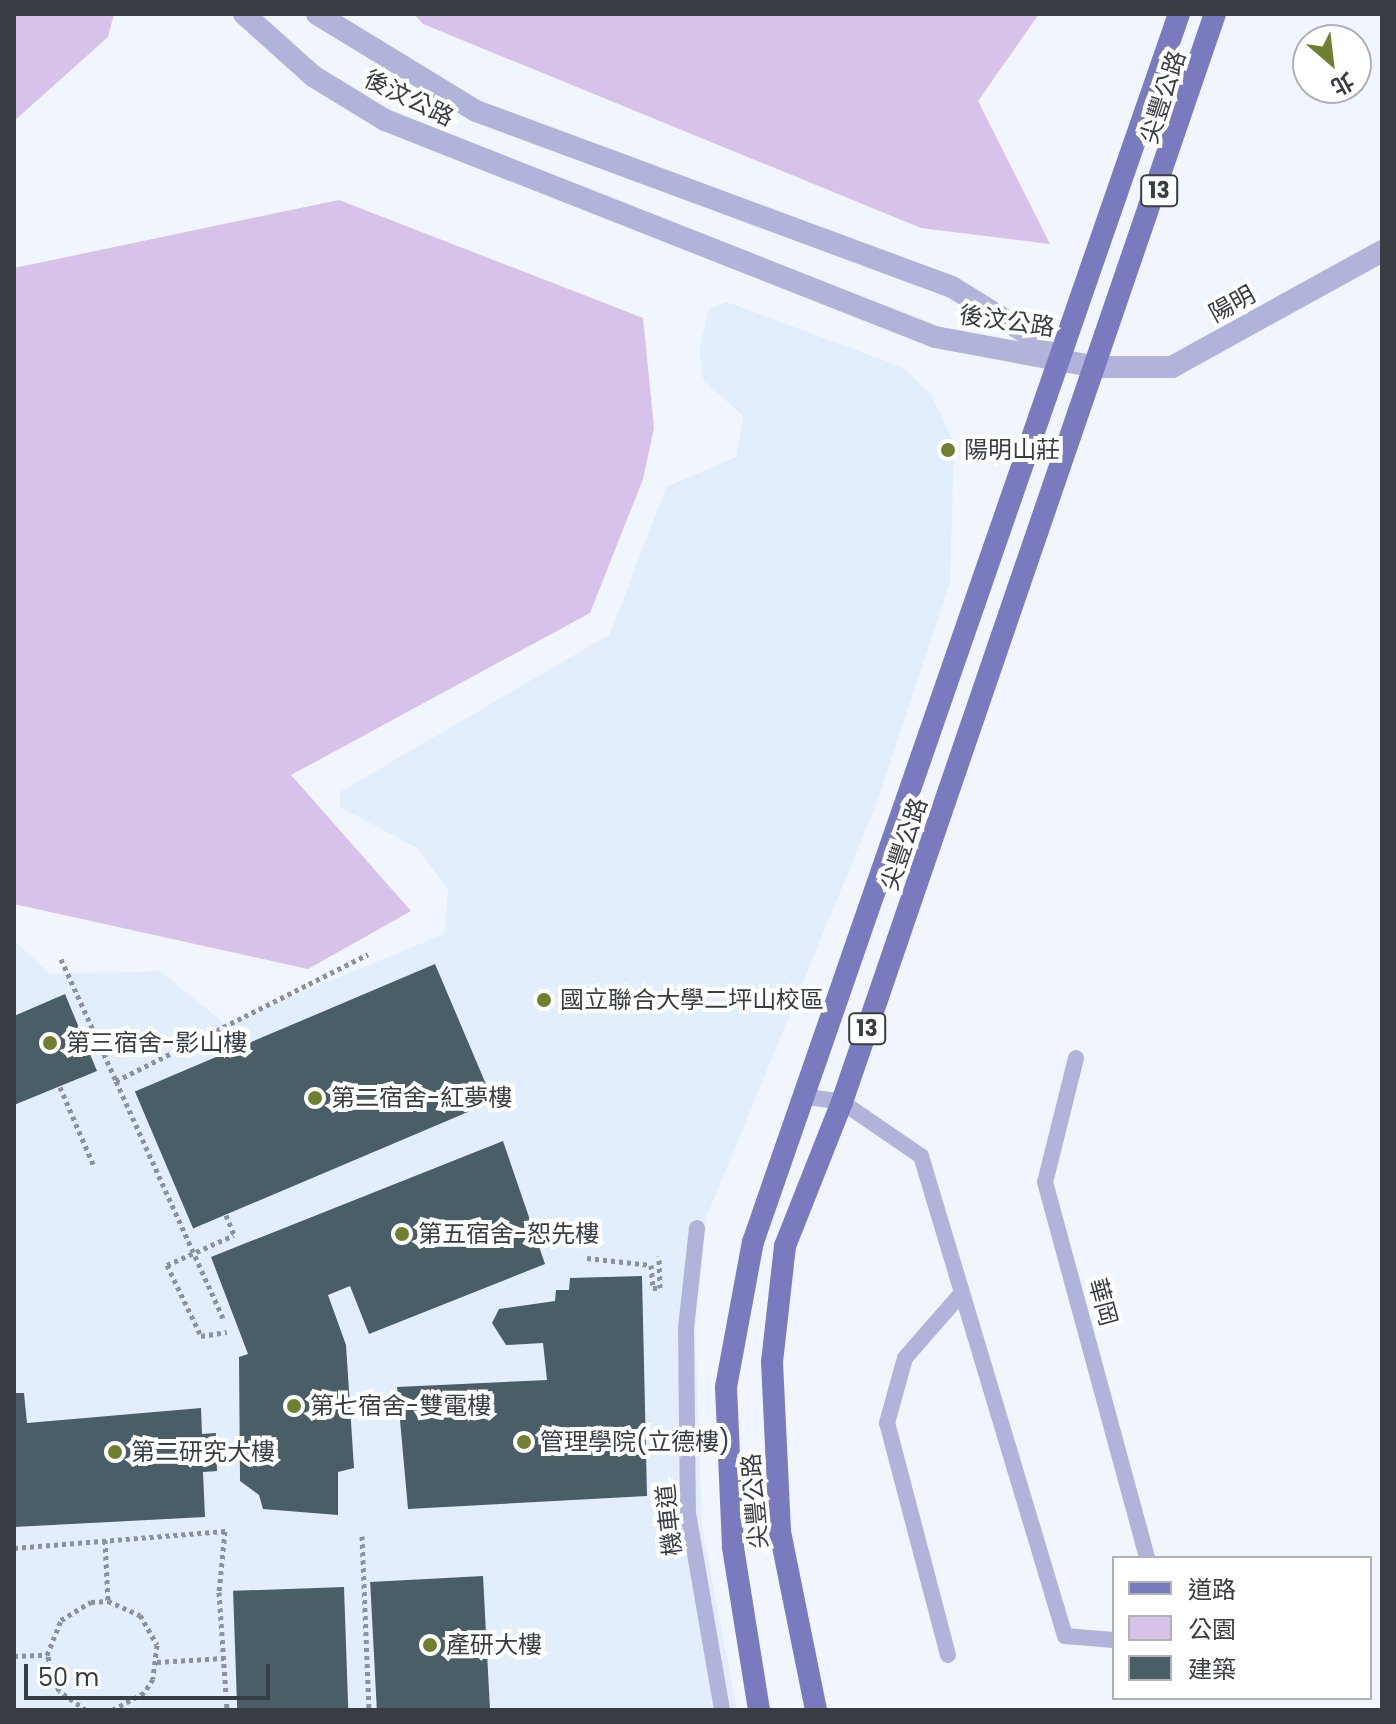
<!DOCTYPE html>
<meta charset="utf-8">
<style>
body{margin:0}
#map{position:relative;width:1396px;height:1724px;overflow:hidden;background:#f1f6fe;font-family:Poppins,"Noto Sans TC",sans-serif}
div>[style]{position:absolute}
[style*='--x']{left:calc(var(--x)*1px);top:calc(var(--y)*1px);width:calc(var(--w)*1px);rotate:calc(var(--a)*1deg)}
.built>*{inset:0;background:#e3eefd}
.green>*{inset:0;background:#d7c2e9}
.building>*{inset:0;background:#4a5e67;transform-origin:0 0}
.path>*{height:5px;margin-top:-2.5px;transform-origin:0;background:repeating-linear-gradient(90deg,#8d929a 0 4px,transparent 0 8px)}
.service>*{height:16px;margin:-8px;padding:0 8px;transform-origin:8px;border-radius:8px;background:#b1b4da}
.minor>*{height:22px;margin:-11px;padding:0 11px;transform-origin:11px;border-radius:11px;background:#b1b4da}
.tertiary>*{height:22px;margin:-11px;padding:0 11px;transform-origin:11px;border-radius:11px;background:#b1b4da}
.primary>*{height:22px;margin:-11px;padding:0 11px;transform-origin:11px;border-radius:11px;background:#7a7bbe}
.path-bridge>*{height:5px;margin-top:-2.5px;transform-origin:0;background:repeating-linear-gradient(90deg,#8d929a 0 4px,transparent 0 8px)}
.dots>*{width:22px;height:22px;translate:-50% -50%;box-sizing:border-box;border:4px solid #fff;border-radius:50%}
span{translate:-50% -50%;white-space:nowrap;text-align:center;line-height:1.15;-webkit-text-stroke:8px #fff;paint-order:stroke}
.shield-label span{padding:2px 6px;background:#fff;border:2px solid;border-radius:6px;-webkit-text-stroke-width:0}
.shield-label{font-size:22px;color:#383d44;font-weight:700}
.street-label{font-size:24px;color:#383d44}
.poi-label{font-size:24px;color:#383d44}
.left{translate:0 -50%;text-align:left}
.frame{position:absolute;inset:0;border:16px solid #383d44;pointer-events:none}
.legend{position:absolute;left:1112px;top:1556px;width:260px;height:144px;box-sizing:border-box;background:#fff;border:2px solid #afb1b4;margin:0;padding:10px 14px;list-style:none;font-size:24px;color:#383d44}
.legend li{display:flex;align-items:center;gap:16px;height:40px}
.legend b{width:40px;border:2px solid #afb1b4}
.north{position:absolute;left:1292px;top:24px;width:80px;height:80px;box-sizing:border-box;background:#fff;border:2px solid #afb1b4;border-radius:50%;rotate:152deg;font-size:22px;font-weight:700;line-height:32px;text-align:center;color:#383d44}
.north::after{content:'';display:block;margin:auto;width:28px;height:36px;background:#6f802f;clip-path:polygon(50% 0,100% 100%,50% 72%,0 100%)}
.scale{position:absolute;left:24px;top:1664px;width:246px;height:36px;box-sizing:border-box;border:4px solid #383d44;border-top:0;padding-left:10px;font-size:24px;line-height:28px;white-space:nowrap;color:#383d44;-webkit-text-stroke:6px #fff;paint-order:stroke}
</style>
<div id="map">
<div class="built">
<i style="clip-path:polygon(727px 302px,904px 368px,933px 398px,954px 444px,950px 583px,876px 805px,707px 1216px,695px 1328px,702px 1527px,737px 1710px,14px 1710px,14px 940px,50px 974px,160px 971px,225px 1024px,444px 934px,448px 890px,417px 848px,340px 807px,340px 792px,610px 634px,666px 487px,736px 457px,743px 416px,703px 380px,699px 350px,709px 309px)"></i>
</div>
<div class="green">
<i style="clip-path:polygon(14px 14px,114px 14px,108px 37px,14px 121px)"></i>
<i style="clip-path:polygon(414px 14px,1039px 14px,978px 101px,1050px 244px,921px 228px,423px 24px)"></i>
<i style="clip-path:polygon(339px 200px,643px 318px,654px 428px,643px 479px,590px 613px,291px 775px,411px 911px,308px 969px,14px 904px,14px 268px)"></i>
</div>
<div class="building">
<i style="left:435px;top:964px;width:149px;height:326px;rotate:67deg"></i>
<i style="clip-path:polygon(65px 994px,97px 1071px,14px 1105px,14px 1016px)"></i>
<i style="clip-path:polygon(503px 1141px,545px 1264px,369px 1334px,350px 1286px,328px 1295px,346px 1345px,354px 1468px,338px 1472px,338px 1515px,263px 1509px,259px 1495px,240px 1481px,239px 1357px,248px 1354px,211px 1257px)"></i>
<i style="clip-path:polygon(642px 1276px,647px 1496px,408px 1509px,397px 1387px,547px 1380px,543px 1343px,506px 1345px,492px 1323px,499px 1309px,555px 1301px,556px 1290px,569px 1290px,570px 1278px)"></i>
<i style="clip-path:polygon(14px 1393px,24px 1393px,27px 1423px,201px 1408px,202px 1434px,216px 1433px,217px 1471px,203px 1472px,205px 1517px,14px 1527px)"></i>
<i style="left:483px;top:1576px;width:134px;height:113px;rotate:87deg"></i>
<i style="left:344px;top:1587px;width:123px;height:111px;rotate:88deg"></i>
</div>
<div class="path">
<i style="--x:61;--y:959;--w:134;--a:65.7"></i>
<i style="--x:60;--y:1087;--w:84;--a:66.8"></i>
<i style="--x:226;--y:1215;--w:22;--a:68"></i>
<i style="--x:587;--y:1258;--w:64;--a:6.2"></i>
<i style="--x:651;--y:1265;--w:23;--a:85"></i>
<i style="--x:653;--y:1288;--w:7;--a:0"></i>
<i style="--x:660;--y:1288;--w:32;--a:-92"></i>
<i style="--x:167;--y:1265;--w:79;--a:64.4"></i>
<i style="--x:201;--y:1336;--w:26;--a:-9"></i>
<i style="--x:223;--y:1318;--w:260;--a:-114.3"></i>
<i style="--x:116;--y:1081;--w:282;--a:-26.7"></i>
<i style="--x:362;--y:1536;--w:174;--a:87.7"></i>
<i style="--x:105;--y:1540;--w:61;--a:87.2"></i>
<i style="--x:14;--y:1548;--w:212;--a:-4.6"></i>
<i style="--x:225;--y:1531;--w:61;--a:95.6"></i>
<i style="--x:219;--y:1592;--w:118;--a:86.1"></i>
<i style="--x:14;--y:1656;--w:33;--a:-2"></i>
<i style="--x:157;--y:1662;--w:67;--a:-3.4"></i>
<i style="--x:86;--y:1710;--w:33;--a:-145"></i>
<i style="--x:59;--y:1691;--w:38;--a:-108"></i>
<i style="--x:47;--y:1655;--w:38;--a:-68"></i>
<i style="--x:61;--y:1620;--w:35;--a:-31"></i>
<i style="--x:91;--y:1602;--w:17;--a:-3"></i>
<i style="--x:108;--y:1601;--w:35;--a:24"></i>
<i style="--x:140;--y:1615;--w:34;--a:60"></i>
<i style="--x:157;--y:1645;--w:34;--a:97"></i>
<i style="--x:153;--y:1679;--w:17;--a:123"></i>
<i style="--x:144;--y:1693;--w:36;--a:152"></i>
</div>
<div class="service">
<i style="--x:1076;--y:1058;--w:128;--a:104"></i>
<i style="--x:1045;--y:1182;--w:390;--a:74.8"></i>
<i style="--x:808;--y:1097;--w:34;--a:8"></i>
<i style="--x:842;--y:1102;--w:96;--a:34.4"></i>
<i style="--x:921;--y:1156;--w:501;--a:73.3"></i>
<i style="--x:1065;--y:1636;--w:49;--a:4.7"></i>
<i style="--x:697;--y:1228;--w:101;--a:96.3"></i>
<i style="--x:686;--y:1328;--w:185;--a:89.4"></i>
<i style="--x:688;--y:1513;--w:200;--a:80.2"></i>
<i style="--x:948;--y:1655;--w:240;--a:-104.7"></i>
<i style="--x:887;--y:1423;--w:67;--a:-74.5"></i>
<i style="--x:905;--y:1358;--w:84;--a:-48.9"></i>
</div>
<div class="minor">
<i style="--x:1097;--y:367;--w:75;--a:0"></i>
<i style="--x:1172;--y:367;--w:240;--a:-28.9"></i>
</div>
<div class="tertiary">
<i style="--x:244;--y:14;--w:93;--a:41.9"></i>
<i style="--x:313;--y:76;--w:84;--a:31.4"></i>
<i style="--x:385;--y:120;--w:591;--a:21.53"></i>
<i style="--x:935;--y:337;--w:165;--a:10.5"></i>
<i style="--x:317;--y:14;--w:186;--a:31.4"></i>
<i style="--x:476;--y:111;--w:507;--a:20.29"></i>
<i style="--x:952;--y:287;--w:121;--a:31.9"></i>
</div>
<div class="primary">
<i style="--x:759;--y:1710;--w:165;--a:-99.1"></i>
<i style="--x:733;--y:1547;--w:160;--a:-92.5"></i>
<i style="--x:726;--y:1387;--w:147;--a:-79.5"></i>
<i style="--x:753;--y:1242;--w:1300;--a:-70.87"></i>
<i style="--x:816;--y:1710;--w:183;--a:-101.4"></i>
<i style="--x:780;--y:1531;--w:169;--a:-92.7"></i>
<i style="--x:772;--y:1362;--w:117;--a:-83.6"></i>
<i style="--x:785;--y:1246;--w:155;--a:-68.4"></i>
<i style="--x:842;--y:1102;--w:1150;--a:-71.08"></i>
</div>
<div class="path-bridge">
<i style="--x:167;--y:1265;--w:73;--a:-24.1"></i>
</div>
<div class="dots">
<i style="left:948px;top:450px;background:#6f802f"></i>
<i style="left:544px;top:1000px;background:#6f802f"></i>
<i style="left:50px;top:1043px;background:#6f802f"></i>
<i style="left:315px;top:1098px;background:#6f802f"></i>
<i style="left:402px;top:1234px;background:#6f802f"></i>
<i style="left:294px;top:1406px;background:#6f802f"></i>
<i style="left:524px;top:1442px;background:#6f802f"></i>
<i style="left:115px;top:1452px;background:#6f802f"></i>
<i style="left:430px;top:1645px;background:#6f802f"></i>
</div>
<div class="shield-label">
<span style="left:1159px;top:191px">13</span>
<span style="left:867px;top:1029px">13</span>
</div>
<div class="street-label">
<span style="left:1163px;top:97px;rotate:-72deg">尖豐公路</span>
<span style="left:409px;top:98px;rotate:26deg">後汶公路</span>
<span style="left:1232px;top:304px;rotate:-29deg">陽明</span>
<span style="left:1007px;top:321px;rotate:8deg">後汶公路</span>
<span style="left:904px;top:844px;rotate:-71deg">尖豐公路</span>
<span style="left:1103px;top:1302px;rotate:75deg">華岡</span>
<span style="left:755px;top:1501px;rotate:-95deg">尖豐公路</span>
<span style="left:669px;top:1520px;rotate:-96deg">機車道</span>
</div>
<div class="poi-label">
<span class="left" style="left:964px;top:450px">陽明山莊</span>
<span class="left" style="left:560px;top:1000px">國立聯合大學二坪山校區</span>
<span class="left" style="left:66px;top:1043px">第三宿舍-影山樓</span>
<span class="left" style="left:331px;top:1098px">第二宿舍-紅夢樓</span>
<span class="left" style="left:418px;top:1234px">第五宿舍-恕先樓</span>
<span class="left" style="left:310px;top:1406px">第七宿舍-雙電樓</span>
<span class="left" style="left:540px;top:1442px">管理學院(立德樓)</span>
<span class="left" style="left:131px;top:1452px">第二研究大樓</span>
<span class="left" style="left:446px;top:1645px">產研大樓</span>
</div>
<div class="frame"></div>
<ul class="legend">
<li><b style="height:10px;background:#7a7bbe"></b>道路</li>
<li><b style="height:22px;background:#d7c2e9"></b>公園</li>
<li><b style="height:22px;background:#4a5e67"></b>建築</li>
</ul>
<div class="north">北</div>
<div class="scale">50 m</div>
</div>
